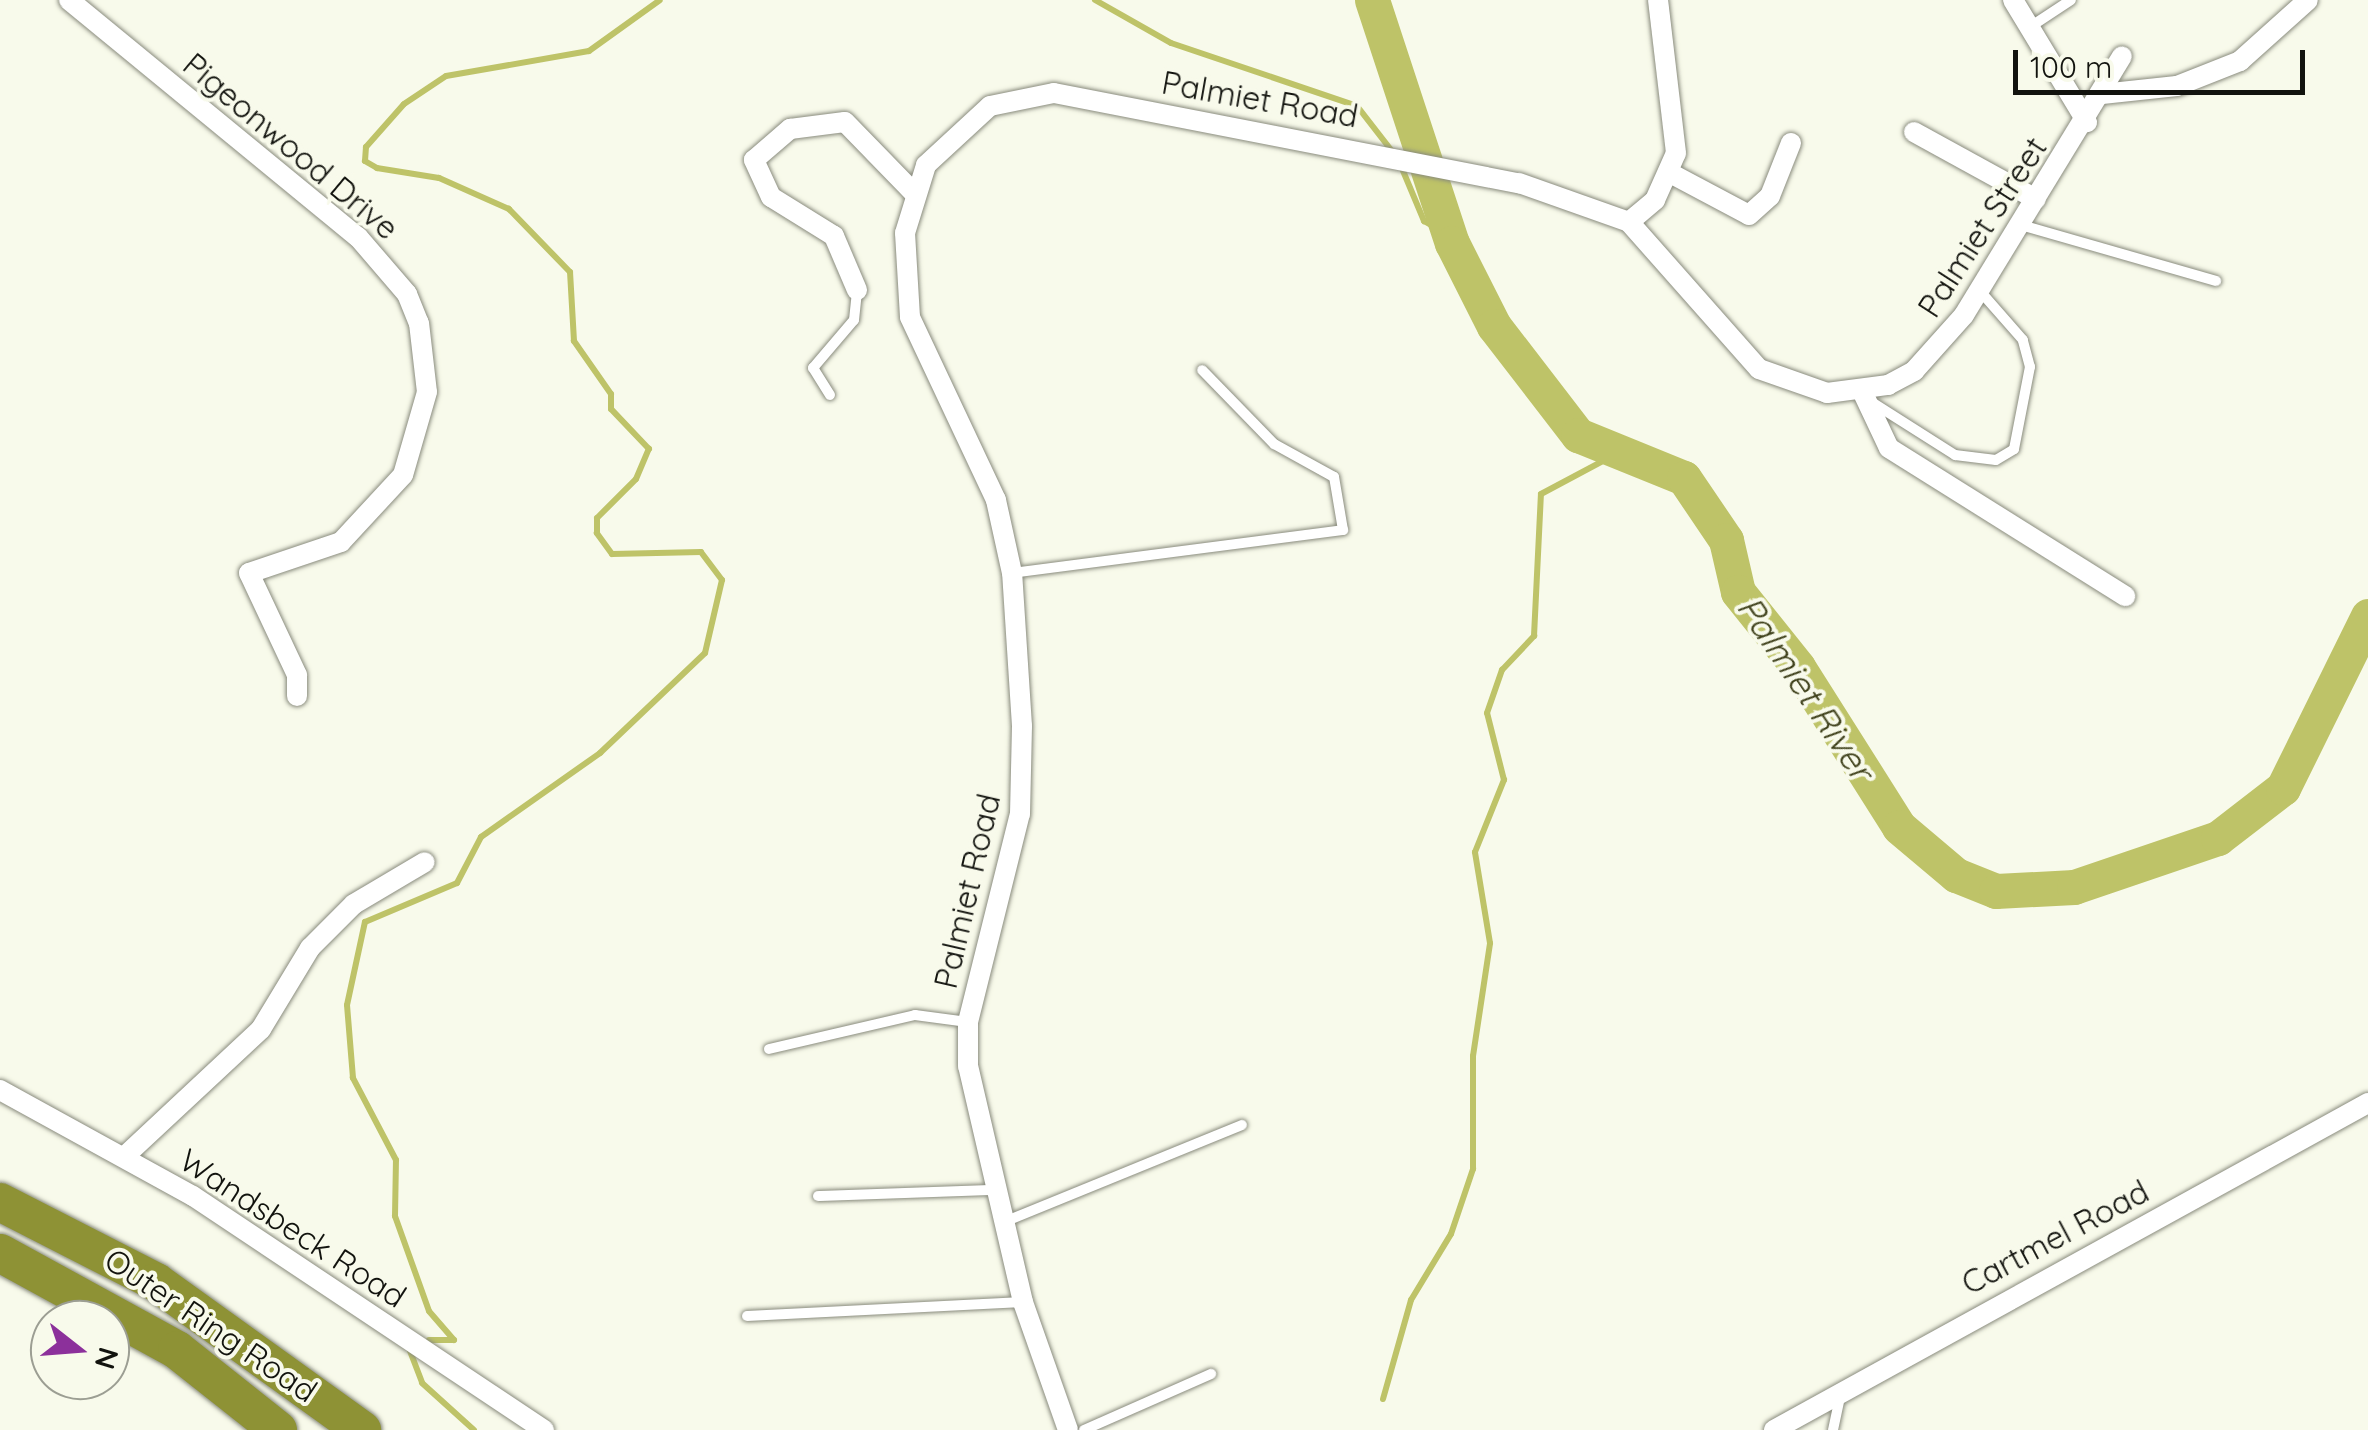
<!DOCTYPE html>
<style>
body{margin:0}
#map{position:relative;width:2368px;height:1430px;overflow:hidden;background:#f8faeb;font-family:Quicksand,sans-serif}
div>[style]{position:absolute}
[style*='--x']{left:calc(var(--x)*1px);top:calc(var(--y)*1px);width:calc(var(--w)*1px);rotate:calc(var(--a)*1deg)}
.stream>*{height:6px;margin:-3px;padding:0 3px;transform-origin:3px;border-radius:3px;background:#bec368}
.river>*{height:35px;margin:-17.5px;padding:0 17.5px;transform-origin:17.5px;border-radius:17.5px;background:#bec368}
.roads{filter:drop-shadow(0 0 2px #898b7d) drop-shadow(0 0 2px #898b7d)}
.lane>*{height:10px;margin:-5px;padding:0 5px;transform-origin:5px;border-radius:5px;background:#fff}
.street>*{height:20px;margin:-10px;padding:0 10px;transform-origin:10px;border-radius:10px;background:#fff}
.highway>*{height:38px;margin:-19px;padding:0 19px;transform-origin:19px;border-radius:19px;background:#8e9235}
span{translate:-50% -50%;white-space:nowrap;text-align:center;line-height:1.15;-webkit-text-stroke:8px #f8faeb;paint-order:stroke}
.street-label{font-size:32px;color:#12130e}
.water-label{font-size:35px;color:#3f411b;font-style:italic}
.north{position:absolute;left:30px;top:1300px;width:100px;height:100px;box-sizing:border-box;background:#f8faeb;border:2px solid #9c9e93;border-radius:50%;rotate:107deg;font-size:28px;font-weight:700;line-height:40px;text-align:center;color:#12130e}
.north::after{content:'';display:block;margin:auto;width:35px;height:45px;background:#8c309b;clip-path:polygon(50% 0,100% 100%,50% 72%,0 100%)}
.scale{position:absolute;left:2013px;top:50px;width:292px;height:45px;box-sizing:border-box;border:5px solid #12130e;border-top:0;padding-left:12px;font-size:30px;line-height:35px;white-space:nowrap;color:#12130e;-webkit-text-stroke:8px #f8faeb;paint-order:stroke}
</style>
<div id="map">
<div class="stream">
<i style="--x:1095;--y:0;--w:87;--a:29.5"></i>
<i style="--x:1171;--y:43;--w:196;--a:18.7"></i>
<i style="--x:1357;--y:106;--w:62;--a:52.2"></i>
<i style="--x:1401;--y:166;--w:60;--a:67.3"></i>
<i style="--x:1424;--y:221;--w:30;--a:30"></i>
<i style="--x:429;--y:1340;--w:25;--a:0"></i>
<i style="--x:454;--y:1340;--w:38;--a:-131"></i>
<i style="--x:429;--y:1311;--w:101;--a:-109.7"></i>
<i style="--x:395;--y:1216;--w:56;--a:-89"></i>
<i style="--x:396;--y:1160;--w:93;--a:-117.7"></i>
<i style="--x:353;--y:1078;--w:73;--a:-94.7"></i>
<i style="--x:347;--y:1005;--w:85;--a:-77.8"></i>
<i style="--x:365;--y:922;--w:100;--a:-23"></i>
<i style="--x:457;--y:883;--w:52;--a:-62.4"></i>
<i style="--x:481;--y:837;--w:146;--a:-35.2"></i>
<i style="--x:600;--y:753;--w:145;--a:-43.6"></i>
<i style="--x:705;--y:653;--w:75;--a:-76.9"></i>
<i style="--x:722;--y:580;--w:35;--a:-127"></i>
<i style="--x:701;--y:552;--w:89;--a:178.7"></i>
<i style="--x:612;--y:554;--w:26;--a:-126"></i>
<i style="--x:597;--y:533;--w:15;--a:-90"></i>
<i style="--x:597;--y:518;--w:55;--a:-45"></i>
<i style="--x:636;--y:479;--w:33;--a:-67"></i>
<i style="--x:649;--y:449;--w:55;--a:-133.5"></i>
<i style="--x:611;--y:409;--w:15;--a:-90"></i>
<i style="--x:611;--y:394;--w:65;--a:-124.9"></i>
<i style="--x:574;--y:341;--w:69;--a:-93.3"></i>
<i style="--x:570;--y:272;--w:88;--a:-134.1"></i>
<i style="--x:509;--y:209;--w:77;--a:-156.1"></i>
<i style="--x:439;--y:178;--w:63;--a:-170.8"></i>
<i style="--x:377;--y:168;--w:14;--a:-150"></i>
<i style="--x:365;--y:161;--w:14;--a:-86"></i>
<i style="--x:366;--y:147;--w:57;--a:-48.5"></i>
<i style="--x:404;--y:104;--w:50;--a:-33.7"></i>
<i style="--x:446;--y:76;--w:145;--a:-9.9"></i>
<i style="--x:589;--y:51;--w:87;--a:-35.7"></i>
<i style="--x:410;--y:1351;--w:34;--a:69"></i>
<i style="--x:422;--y:1383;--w:70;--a:42.1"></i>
<i style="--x:1383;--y:1399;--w:103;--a:-74.2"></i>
<i style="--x:1411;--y:1300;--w:77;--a:-58.8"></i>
<i style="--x:1451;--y:1234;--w:69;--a:-71.3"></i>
<i style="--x:1473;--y:1169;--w:113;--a:-90"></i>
<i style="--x:1473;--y:1056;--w:114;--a:-81.4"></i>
<i style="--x:1490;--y:943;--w:92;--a:-99.4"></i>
<i style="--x:1475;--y:852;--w:78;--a:-68.1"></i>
<i style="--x:1504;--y:780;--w:69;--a:-104.2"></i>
<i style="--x:1487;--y:713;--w:46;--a:-70.8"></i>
<i style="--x:1502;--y:670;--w:47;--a:-46.7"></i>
<i style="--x:1534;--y:636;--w:142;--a:-87.2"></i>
<i style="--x:1541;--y:494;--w:89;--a:-28"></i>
</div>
<div class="river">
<i style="--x:1372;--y:0;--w:256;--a:71.8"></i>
<i style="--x:1452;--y:243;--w:93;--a:63.2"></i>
<i style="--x:1494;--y:326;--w:138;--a:52.4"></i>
<i style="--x:1578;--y:435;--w:114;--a:22.1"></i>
<i style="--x:1684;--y:478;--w:75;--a:55.9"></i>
<i style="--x:1726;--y:540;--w:53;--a:77"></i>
<i style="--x:1738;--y:592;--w:96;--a:51.3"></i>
<i style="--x:1798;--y:667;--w:189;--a:57.7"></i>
<i style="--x:1899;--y:827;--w:75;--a:40.1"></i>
<i style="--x:1956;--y:875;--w:43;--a:21.8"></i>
<i style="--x:1996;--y:891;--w:78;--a:-2.9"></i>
<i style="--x:2074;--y:887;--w:152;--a:-18.8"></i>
<i style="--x:2218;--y:838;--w:82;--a:-37.6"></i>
<i style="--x:2283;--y:788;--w:192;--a:-63.7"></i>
</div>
<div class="roads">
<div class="lane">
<i style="--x:2030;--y:27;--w:49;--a:-33.4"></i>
<i style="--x:2021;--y:225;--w:203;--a:16"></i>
<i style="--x:830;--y:395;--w:32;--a:-122"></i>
<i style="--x:813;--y:368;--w:63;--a:-49.5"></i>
<i style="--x:854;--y:320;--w:30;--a:-84"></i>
<i style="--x:1870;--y:401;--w:101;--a:32.4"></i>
<i style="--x:1955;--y:455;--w:41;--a:7"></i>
<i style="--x:1996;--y:460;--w:21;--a:-31"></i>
<i style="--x:2014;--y:449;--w:84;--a:-79"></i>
<i style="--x:2030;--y:367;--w:28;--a:-105"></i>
<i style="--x:2023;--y:340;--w:65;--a:-131.3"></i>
<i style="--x:1012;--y:573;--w:334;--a:-7.4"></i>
<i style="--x:1343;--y:530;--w:54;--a:-99.6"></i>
<i style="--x:1334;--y:477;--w:68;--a:-151.2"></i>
<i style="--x:1274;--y:444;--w:103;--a:-134.2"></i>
<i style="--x:769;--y:1049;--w:150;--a:-13.1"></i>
<i style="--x:915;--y:1015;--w:53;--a:7.5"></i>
<i style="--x:818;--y:1196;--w:174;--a:-2"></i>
<i style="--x:1004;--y:1222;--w:257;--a:-22.2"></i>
<i style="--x:747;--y:1316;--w:276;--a:-2.9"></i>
<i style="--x:1084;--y:1430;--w:139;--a:-23.8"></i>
<i style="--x:1833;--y:1430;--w:35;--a:-78"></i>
</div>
<div class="street">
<i style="--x:69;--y:0;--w:374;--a:39.4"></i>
<i style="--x:358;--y:237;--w:75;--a:49.3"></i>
<i style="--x:407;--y:294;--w:31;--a:68"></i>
<i style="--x:419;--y:323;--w:69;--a:83.4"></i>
<i style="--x:427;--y:392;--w:86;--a:106.1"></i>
<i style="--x:403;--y:475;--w:91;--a:132.8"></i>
<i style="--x:341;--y:542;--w:97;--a:161.4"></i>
<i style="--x:249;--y:573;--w:113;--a:64.8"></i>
<i style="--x:297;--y:675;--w:21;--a:90"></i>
<i style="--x:2013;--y:0;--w:143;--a:58.8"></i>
<i style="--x:2102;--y:94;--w:75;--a:-6.1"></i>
<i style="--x:2177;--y:86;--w:68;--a:-21.6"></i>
<i style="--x:2240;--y:61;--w:91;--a:-41.9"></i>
<i style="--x:1914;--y:132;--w:139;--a:28.8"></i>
<i style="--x:1670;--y:173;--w:89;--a:28"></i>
<i style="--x:1749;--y:215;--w:28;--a:-42"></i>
<i style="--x:1770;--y:196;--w:57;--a:-68.4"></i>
<i style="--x:1629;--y:222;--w:196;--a:48.5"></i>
<i style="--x:1759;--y:369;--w:72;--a:19.4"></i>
<i style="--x:1827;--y:393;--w:62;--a:-7.5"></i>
<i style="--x:1888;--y:385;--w:30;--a:-28"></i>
<i style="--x:1914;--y:371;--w:75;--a:-48.2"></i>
<i style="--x:1964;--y:315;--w:303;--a:-58.6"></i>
<i style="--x:1629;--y:222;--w:34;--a:-40"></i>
<i style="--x:1655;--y:200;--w:51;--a:-65.9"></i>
<i style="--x:1676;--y:153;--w:154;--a:-96.7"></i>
<i style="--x:857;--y:290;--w:59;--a:-113.1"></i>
<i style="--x:834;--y:236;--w:74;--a:-148.2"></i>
<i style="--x:771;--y:197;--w:41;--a:-114.7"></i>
<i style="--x:754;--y:160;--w:48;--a:-40.7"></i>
<i style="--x:790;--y:129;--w:55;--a:-7.3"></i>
<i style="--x:845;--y:122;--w:99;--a:45.8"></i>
<i style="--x:1862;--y:391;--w:63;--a:64.7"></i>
<i style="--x:1889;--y:448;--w:279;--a:32.1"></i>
<i style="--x:0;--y:1090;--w:220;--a:28.8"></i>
<i style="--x:193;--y:1196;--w:422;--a:33.7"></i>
<i style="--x:125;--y:1156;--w:186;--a:-43"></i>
<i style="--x:261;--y:1029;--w:95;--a:-58.8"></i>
<i style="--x:310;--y:948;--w:62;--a:-45"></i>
<i style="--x:354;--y:904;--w:82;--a:-30.6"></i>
<i style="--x:1068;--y:1430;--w:136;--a:-109.4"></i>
<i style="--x:1023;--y:1302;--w:242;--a:-103.1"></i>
<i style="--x:968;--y:1066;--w:44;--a:-90"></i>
<i style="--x:968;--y:1022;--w:214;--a:-76"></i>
<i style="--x:1020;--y:814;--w:88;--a:-88.7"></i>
<i style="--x:1022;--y:726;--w:153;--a:-93.7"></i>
<i style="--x:1012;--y:573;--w:75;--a:-102.4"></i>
<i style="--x:996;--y:500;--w:202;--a:-115.2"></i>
<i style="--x:910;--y:317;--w:84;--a:-93.4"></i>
<i style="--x:905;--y:233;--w:71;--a:-72.8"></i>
<i style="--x:926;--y:165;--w:87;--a:-42.7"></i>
<i style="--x:990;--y:106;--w:65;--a:-11.5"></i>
<i style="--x:1054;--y:93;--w:474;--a:11"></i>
<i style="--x:1519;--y:183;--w:117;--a:19.5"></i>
<i style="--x:1774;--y:1430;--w:678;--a:-28.83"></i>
</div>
<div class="highway">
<i style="--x:0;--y:1202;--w:175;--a:27.1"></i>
<i style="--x:156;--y:1282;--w:254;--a:35.7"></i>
<i style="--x:0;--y:1253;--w:202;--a:28.7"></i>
<i style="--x:177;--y:1350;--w:129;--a:38.4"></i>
</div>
</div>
<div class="street-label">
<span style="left:1260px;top:99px;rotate:10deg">Palmiet Road</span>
<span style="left:291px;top:146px;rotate:40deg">Pigeonwood Drive</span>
<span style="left:1982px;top:227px;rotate:-57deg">Palmiet Street</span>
<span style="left:967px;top:891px;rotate:-77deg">Palmiet Road</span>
<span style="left:293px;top:1228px;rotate:33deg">Wandsbeck Road</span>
<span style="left:2055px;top:1237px;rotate:-28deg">Cartmel Road</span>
<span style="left:211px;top:1325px;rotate:34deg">Outer Ring Road</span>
</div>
<div class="water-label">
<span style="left:1806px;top:688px;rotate:56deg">Palmiet River</span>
</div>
<div class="north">N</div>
<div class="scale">100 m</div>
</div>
